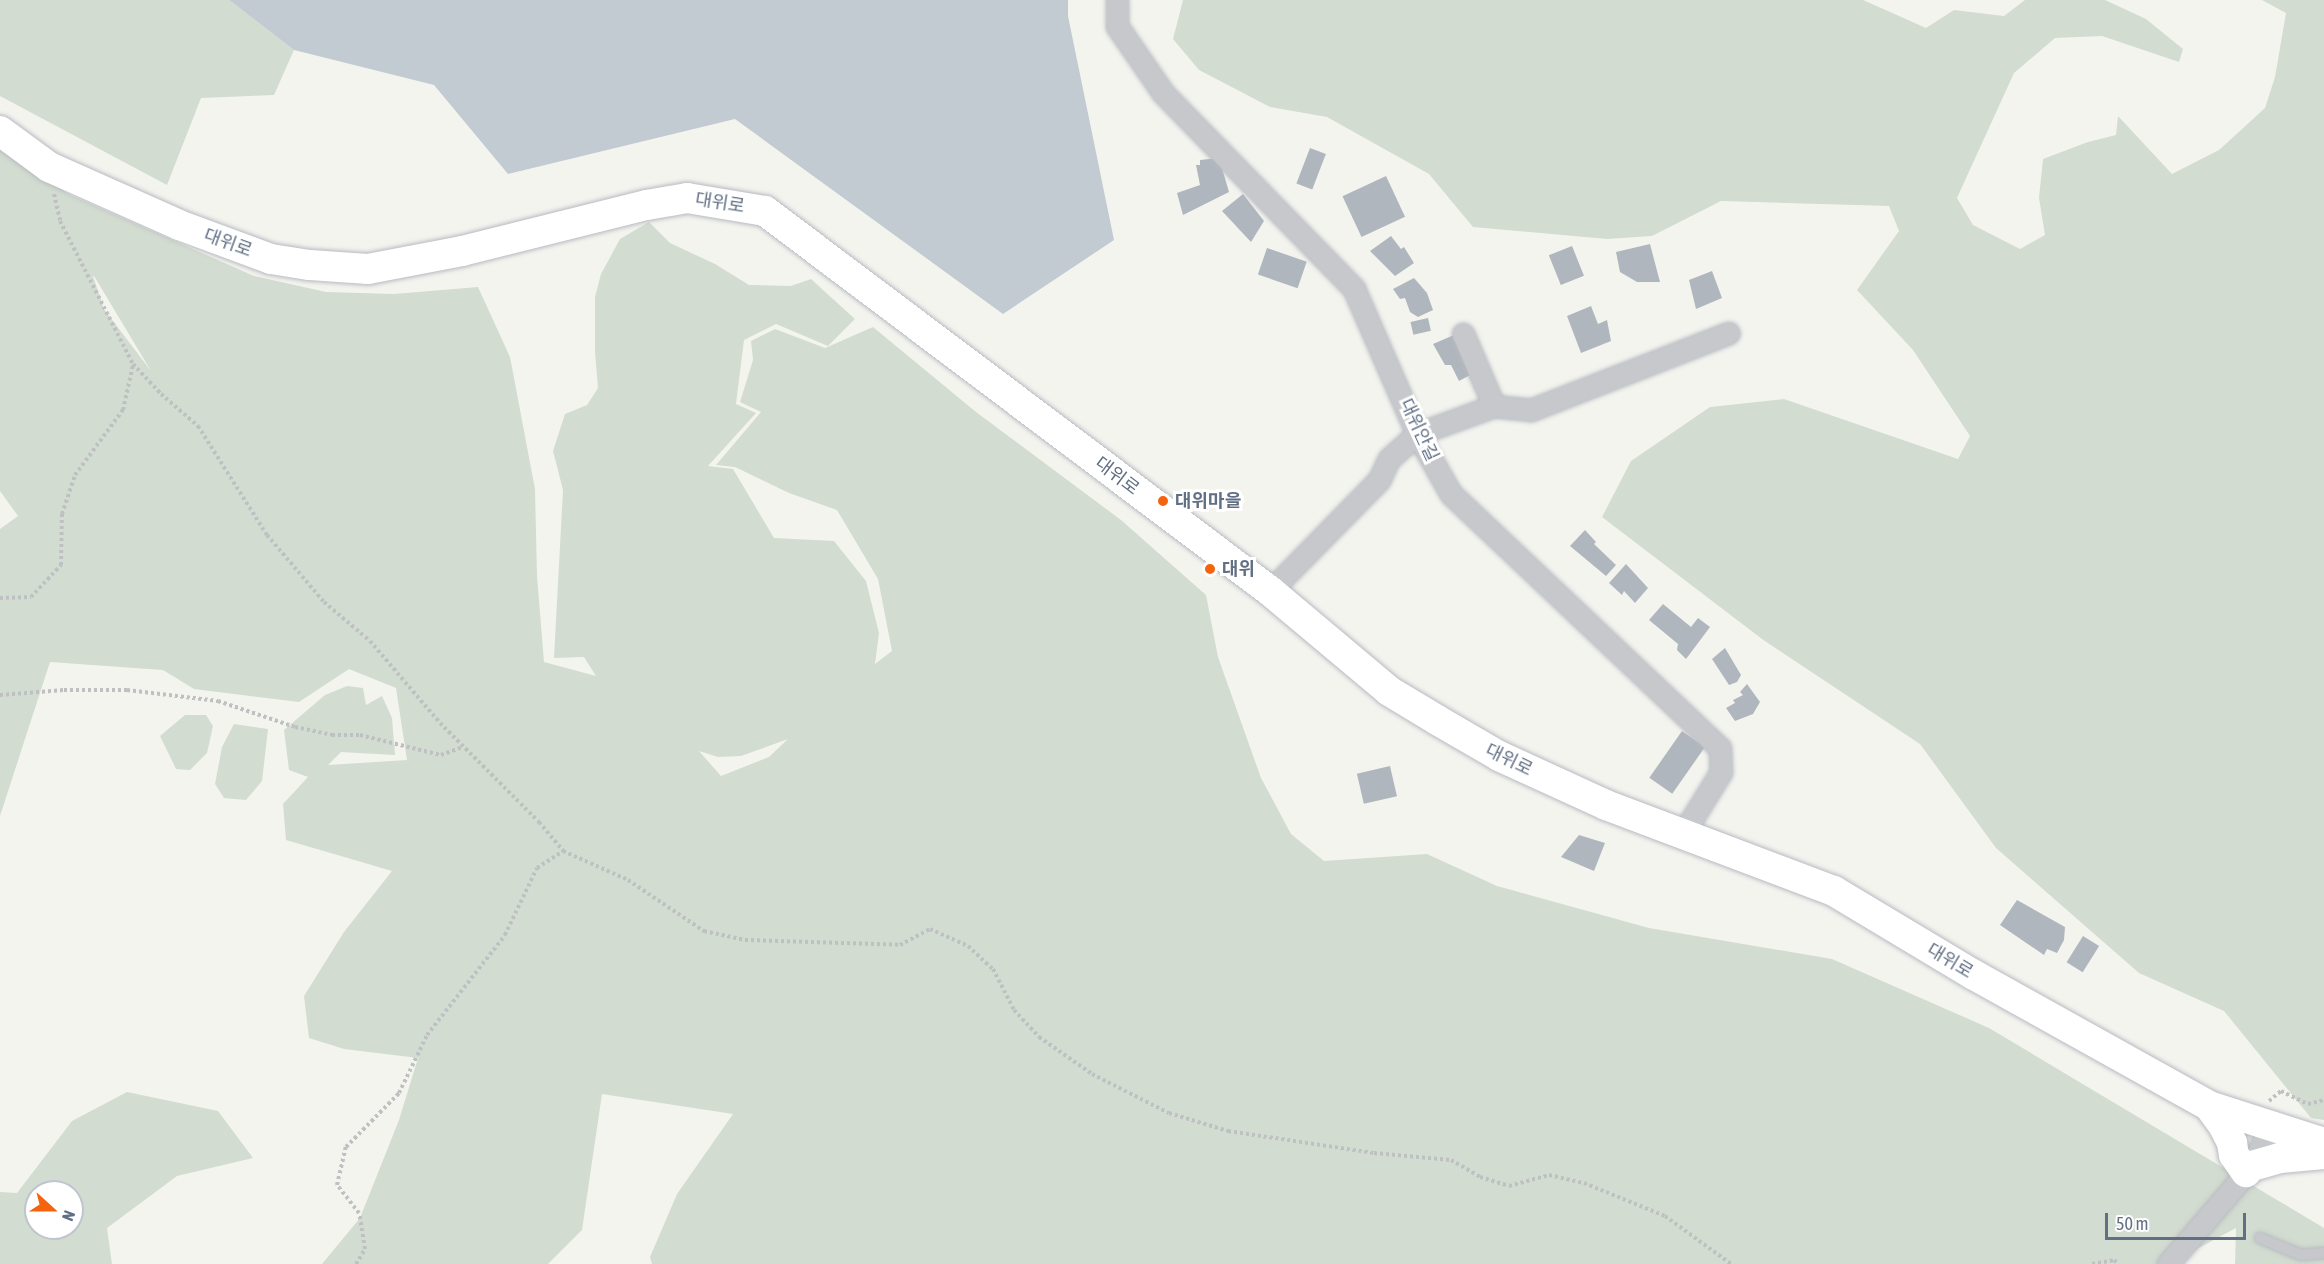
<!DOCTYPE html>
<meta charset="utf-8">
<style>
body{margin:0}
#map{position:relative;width:2324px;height:1264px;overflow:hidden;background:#f4f4ef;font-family:"Asap Condensed","Noto Sans KR",sans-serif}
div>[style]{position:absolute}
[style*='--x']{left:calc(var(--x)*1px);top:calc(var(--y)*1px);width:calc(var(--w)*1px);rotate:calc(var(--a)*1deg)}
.green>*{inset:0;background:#d3dcd0}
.water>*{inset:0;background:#c2cbd1}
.building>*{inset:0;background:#b0b6bd;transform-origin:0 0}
.path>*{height:4px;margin-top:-2px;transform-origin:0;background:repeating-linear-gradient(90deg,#bec0c2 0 3px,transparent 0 6px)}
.roads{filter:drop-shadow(0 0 2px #b7bbc1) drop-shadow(0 0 2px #b7bbc1)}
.lane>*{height:10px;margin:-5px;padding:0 5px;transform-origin:5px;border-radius:5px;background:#c6c8cc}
.street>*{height:21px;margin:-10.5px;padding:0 10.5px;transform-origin:10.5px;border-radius:10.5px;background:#c6c8cc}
.secondary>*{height:30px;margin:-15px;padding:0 15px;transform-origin:15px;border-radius:15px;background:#fff}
.dots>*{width:16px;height:16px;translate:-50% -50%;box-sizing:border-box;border:3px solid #fff;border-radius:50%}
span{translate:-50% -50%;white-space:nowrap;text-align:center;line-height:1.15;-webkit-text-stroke:6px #fff;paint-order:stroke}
.street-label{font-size:18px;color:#606f84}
.poi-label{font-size:18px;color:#606f84;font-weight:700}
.left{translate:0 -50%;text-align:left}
.north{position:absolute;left:24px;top:1180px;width:60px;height:60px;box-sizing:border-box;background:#fff;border:2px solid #bfc5ce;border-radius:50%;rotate:111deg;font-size:16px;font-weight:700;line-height:24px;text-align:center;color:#606f84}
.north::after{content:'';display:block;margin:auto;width:21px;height:27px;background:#f5630e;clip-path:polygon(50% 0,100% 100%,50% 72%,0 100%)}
.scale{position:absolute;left:2105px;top:1213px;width:141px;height:27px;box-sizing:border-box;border:3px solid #606f84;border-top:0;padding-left:8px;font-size:18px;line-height:21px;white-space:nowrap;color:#606f84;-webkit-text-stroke:4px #fff;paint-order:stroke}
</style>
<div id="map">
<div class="green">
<i style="clip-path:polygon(0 0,229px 0,294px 50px,274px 95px,201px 98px,167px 185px,0 96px)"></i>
<i style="clip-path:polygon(1183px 0,1863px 0,1926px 28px,1954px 10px,2004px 16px,2025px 0,2105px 0,2146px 19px,2183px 49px,2179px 62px,2102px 36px,2055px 38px,2014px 73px,1957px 198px,1973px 225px,2020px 249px,2045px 235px,2039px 198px,2043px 159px,2088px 142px,2116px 135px,2118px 116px,2172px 174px,2219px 150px,2265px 108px,2275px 77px,2286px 13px,2262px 0,2324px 0,2324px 1120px,2311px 1118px,2224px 1011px,2139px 973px,1996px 848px,1920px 744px,1762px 639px,1602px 517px,1631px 461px,1710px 407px,1784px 399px,1958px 459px,1970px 436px,1913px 350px,1857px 290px,1899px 231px,1889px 206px,1721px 201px,1652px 236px,1607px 239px,1473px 227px,1429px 174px,1327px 117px,1270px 107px,1199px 70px,1173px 39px)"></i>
<i style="clip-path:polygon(evenodd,0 146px,68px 194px,254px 276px,326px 292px,394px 294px,478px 287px,510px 357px,535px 489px,537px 576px,544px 662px,596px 676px,584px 657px,554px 658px,563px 490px,553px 451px,565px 414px,587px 405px,598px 388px,595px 352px,595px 297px,601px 274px,620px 239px,649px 222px,670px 243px,715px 264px,749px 285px,791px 286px,811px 279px,855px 319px,828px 346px,776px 324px,744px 340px,736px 404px,756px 413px,708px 466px,733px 469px,774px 538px,834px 541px,866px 581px,879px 633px,875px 664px,892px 651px,878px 579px,837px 510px,789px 493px,735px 467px,716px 465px,761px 412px,740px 402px,753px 360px,751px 341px,775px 329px,825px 348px,873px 327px,976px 412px,1121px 520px,1206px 595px,1218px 657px,1261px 778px,1291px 834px,1324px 861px,1427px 854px,1497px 886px,1649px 928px,1832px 959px,1989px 1028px,2324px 1228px,2324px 1264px,2235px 1264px,2236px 1228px,2169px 1264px,652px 1264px,650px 1257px,677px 1194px,733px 1114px,602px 1094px,582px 1230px,548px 1264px,322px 1264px,360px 1218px,399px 1120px,418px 1058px,344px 1049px,309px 1038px,304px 996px,344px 932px,392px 871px,286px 840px,283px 804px,308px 777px,289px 770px,284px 730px,325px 695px,347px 686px,363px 688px,366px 705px,382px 696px,392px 718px,395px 755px,341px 752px,328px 765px,407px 760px,396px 688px,349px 669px,299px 702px,194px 689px,163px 670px,50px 662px,0 816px,0 529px,18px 516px,0 491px,0 146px,93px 276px,94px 276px,151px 371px,104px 309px,93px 276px,0 146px,788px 739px,769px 757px,721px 776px,699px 751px,718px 757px,741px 756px,788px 739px)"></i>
<i style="clip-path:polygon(185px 715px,206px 715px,213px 726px,207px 753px,190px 770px,176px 769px,160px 736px)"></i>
<i style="clip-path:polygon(234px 724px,268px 729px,262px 781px,246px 800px,224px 798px,215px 784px,222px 747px)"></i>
<i style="clip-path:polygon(evenodd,127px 1092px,218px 1111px,253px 1158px,177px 1176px,107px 1228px,112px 1264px,0 1264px,0 1192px,17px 1193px,72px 1121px,127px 1092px,36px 1192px,72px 1192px,72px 1228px,36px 1228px,36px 1192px)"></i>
</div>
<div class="water">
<i style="clip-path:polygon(229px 0,1068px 0,1068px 16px,1114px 240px,1003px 314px,735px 119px,508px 174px,434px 85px,294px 50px)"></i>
</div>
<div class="building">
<i style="left:1310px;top:148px;width:17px;height:38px;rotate:21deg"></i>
<i style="clip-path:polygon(1219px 158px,1229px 192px,1183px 215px,1177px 193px,1200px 185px,1196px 165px,1200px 165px,1200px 160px)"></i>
<i style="left:1386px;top:176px;width:45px;height:48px;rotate:65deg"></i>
<i style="clip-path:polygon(1243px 194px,1264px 221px,1251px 242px,1222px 211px)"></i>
<i style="clip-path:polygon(1391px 236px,1401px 249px,1404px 247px,1414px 263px,1395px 276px,1370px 251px)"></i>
<i style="clip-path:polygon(1650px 244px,1660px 282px,1637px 282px,1620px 272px,1616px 252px)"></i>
<i style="left:1572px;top:246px;width:32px;height:25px;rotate:68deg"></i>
<i style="left:1267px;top:248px;width:42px;height:28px;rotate:19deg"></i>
<i style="clip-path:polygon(1712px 271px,1722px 298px,1696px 309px,1689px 280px)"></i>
<i style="clip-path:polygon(1414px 278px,1427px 293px,1433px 310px,1418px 317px,1410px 312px,1405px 298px,1400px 299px,1393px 289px)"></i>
<i style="clip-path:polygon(1591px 306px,1598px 324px,1607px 320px,1611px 341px,1581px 353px,1567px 316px)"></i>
<i style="left:1428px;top:318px;width:13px;height:18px;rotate:77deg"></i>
<i style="clip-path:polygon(1454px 335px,1472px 374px,1459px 381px,1451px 365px,1445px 365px,1433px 344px)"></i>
<i style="clip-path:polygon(1585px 530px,1596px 542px,1594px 544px,1616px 565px,1606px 576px,1570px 546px)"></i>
<i style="clip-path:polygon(1626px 564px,1648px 588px,1635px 603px,1624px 591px,1622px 595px,1609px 583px)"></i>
<i style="clip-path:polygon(1663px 604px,1691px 627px,1698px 618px,1710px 627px,1686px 659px,1677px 650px,1678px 644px,1649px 620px)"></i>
<i style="clip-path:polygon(1725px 648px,1741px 675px,1737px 682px,1729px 685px,1712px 659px)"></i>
<i style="clip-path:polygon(1747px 684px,1760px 702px,1753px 714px,1735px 721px,1726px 708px,1735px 703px,1733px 700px,1743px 695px,1740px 692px)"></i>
<i style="left:1682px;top:731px;width:28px;height:57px;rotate:35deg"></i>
<i style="left:1390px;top:766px;width:31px;height:34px;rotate:77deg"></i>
<i style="clip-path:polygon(1579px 835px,1605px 843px,1594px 871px,1561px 857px)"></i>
<i style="clip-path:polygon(2017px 900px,2065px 927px,2064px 940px,2057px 953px,2047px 949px,2044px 955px,2000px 925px)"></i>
<i style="left:2083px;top:936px;width:19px;height:31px;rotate:32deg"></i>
</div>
<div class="path">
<i style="--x:54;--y:194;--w:28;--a:77"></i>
<i style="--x:60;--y:221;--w:161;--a:63"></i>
<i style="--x:133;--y:364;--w:41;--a:47"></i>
<i style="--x:161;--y:394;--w:49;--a:40.9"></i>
<i style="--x:198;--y:426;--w:129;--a:57.7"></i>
<i style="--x:267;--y:535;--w:88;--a:49.6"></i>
<i style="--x:324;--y:602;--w:60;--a:40.3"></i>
<i style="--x:370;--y:641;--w:108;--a:49.5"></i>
<i style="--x:440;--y:723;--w:140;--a:45"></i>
<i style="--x:539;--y:822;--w:38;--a:50"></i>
<i style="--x:563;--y:851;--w:71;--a:24"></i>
<i style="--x:628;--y:880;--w:92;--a:33.9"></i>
<i style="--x:704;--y:931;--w:42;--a:12.4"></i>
<i style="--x:745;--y:940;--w:155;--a:1.8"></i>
<i style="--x:900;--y:945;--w:34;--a:-28"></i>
<i style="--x:930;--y:929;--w:42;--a:24.1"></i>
<i style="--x:968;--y:946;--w:34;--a:43"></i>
<i style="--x:993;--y:969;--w:46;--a:62.9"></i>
<i style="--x:1014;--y:1010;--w:37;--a:47"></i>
<i style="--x:1039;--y:1037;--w:65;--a:34.9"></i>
<i style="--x:1092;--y:1074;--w:86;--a:26.9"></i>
<i style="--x:1169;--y:1113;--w:62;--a:17"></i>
<i style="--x:1228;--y:1131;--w:148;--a:8.6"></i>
<i style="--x:1374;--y:1153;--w:77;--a:5.2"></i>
<i style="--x:1451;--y:1160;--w:34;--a:30"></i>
<i style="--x:1480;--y:1177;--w:30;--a:17"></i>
<i style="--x:1509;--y:1186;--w:41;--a:-15.4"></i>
<i style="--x:1549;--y:1175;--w:36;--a:13"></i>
<i style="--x:1584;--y:1183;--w:87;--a:22.2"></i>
<i style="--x:1665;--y:1216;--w:82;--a:36"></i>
<i style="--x:0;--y:598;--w:31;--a:-2"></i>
<i style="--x:31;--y:597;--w:44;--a:-46.8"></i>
<i style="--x:61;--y:565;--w:51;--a:-88.9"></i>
<i style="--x:62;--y:514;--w:41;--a:-71.6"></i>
<i style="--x:75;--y:475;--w:81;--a:-53.6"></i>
<i style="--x:123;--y:410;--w:46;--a:-77.5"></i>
<i style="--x:0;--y:695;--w:64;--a:-4.5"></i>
<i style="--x:64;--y:690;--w:63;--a:0"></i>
<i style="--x:127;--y:690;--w:92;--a:6.9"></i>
<i style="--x:218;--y:701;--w:81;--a:18.7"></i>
<i style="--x:295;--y:727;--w:38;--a:12"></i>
<i style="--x:332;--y:735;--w:28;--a:0"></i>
<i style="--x:360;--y:735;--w:83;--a:13.9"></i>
<i style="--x:441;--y:755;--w:23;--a:-20"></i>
<i style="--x:2269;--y:1101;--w:16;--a:-40"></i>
<i style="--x:2281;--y:1091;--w:30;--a:26"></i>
<i style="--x:2308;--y:1104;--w:16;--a:-14"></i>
<i style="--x:356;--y:1264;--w:17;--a:-59"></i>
<i style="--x:365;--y:1249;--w:36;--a:-99"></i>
<i style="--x:359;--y:1213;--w:36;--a:-128"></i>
<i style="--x:337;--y:1185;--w:39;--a:-77"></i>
<i style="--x:346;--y:1147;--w:76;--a:-45.5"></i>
<i style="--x:399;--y:1093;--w:64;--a:-64.2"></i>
<i style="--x:427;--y:1035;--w:127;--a:-52"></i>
<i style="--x:505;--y:935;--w:74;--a:-64.5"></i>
<i style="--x:537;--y:868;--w:31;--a:-33"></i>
<i style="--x:2092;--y:1264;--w:22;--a:-10"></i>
<i style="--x:2114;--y:1260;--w:6;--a:45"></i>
</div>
<div class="roads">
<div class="lane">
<i style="--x:2260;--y:1238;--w:44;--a:22.5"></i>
<i style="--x:2301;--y:1255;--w:23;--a:-5"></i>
</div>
<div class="street">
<i style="--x:1117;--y:0;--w:26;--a:90"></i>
<i style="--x:1117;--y:26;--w:81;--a:55.5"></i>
<i style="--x:1163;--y:93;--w:274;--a:45.7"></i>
<i style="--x:1354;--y:289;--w:158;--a:66.5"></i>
<i style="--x:1417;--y:434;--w:69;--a:60.5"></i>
<i style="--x:1451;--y:494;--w:370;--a:43.4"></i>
<i style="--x:1720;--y:748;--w:24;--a:88"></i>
<i style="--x:1721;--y:772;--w:70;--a:121.7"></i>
<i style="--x:1463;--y:334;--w:78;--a:66.7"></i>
<i style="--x:1270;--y:591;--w:156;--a:-45.5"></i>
<i style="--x:1379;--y:480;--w:23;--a:-65"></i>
<i style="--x:1389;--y:459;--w:38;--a:-42"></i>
<i style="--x:1417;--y:434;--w:82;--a:-20"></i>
<i style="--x:1494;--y:406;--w:37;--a:6"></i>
<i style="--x:1531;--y:410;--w:212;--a:-21.3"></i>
<i style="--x:2168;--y:1264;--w:129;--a:-49.4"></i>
<i style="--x:2252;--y:1166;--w:44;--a:-65.8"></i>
</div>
<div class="secondary">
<i style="--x:0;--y:131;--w:61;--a:36.3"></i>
<i style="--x:49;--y:167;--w:142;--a:24"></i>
<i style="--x:179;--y:225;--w:98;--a:20.3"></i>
<i style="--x:271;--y:259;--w:39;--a:9"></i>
<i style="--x:310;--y:265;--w:58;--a:3.9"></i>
<i style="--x:368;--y:269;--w:96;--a:-10.8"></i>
<i style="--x:462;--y:251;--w:191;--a:-14"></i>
<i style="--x:647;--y:205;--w:41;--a:-9.9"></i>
<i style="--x:687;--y:198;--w:79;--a:9.5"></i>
<i style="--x:765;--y:211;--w:632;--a:36.96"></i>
<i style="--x:1270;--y:591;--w:155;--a:40"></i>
<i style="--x:1389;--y:691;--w:56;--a:31.1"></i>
<i style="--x:1437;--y:720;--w:72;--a:30.1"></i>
<i style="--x:1499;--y:756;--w:118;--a:24.6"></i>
<i style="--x:1606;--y:805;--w:244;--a:20.7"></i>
<i style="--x:1834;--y:891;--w:163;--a:31"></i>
<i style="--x:1974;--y:975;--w:269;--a:29.1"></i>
<i style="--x:2209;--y:1106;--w:121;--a:17.8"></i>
<i style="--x:2209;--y:1106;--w:26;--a:54"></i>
<i style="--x:2224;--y:1127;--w:18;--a:63"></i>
<i style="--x:2232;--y:1143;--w:12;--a:81"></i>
<i style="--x:2234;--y:1155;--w:21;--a:55"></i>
<i style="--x:2252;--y:1166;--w:29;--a:-16"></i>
<i style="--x:2280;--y:1158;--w:44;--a:-5.2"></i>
</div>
</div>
<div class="dots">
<i style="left:1163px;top:501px;background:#f5630e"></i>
<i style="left:1210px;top:569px;background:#f5630e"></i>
</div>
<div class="street-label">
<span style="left:720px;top:203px;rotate:9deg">대위로</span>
<span style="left:228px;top:243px;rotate:20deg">대위로</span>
<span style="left:1419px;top:430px;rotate:65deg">대위안길</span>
<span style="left:1117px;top:476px;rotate:37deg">대위로</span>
<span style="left:1509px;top:760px;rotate:26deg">대위로</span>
<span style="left:1950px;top:961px;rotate:31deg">대위로</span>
</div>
<div class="poi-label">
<span class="left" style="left:1175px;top:501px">대위마을</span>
<span class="left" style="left:1222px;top:569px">대위</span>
</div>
<div class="north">N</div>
<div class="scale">50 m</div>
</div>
